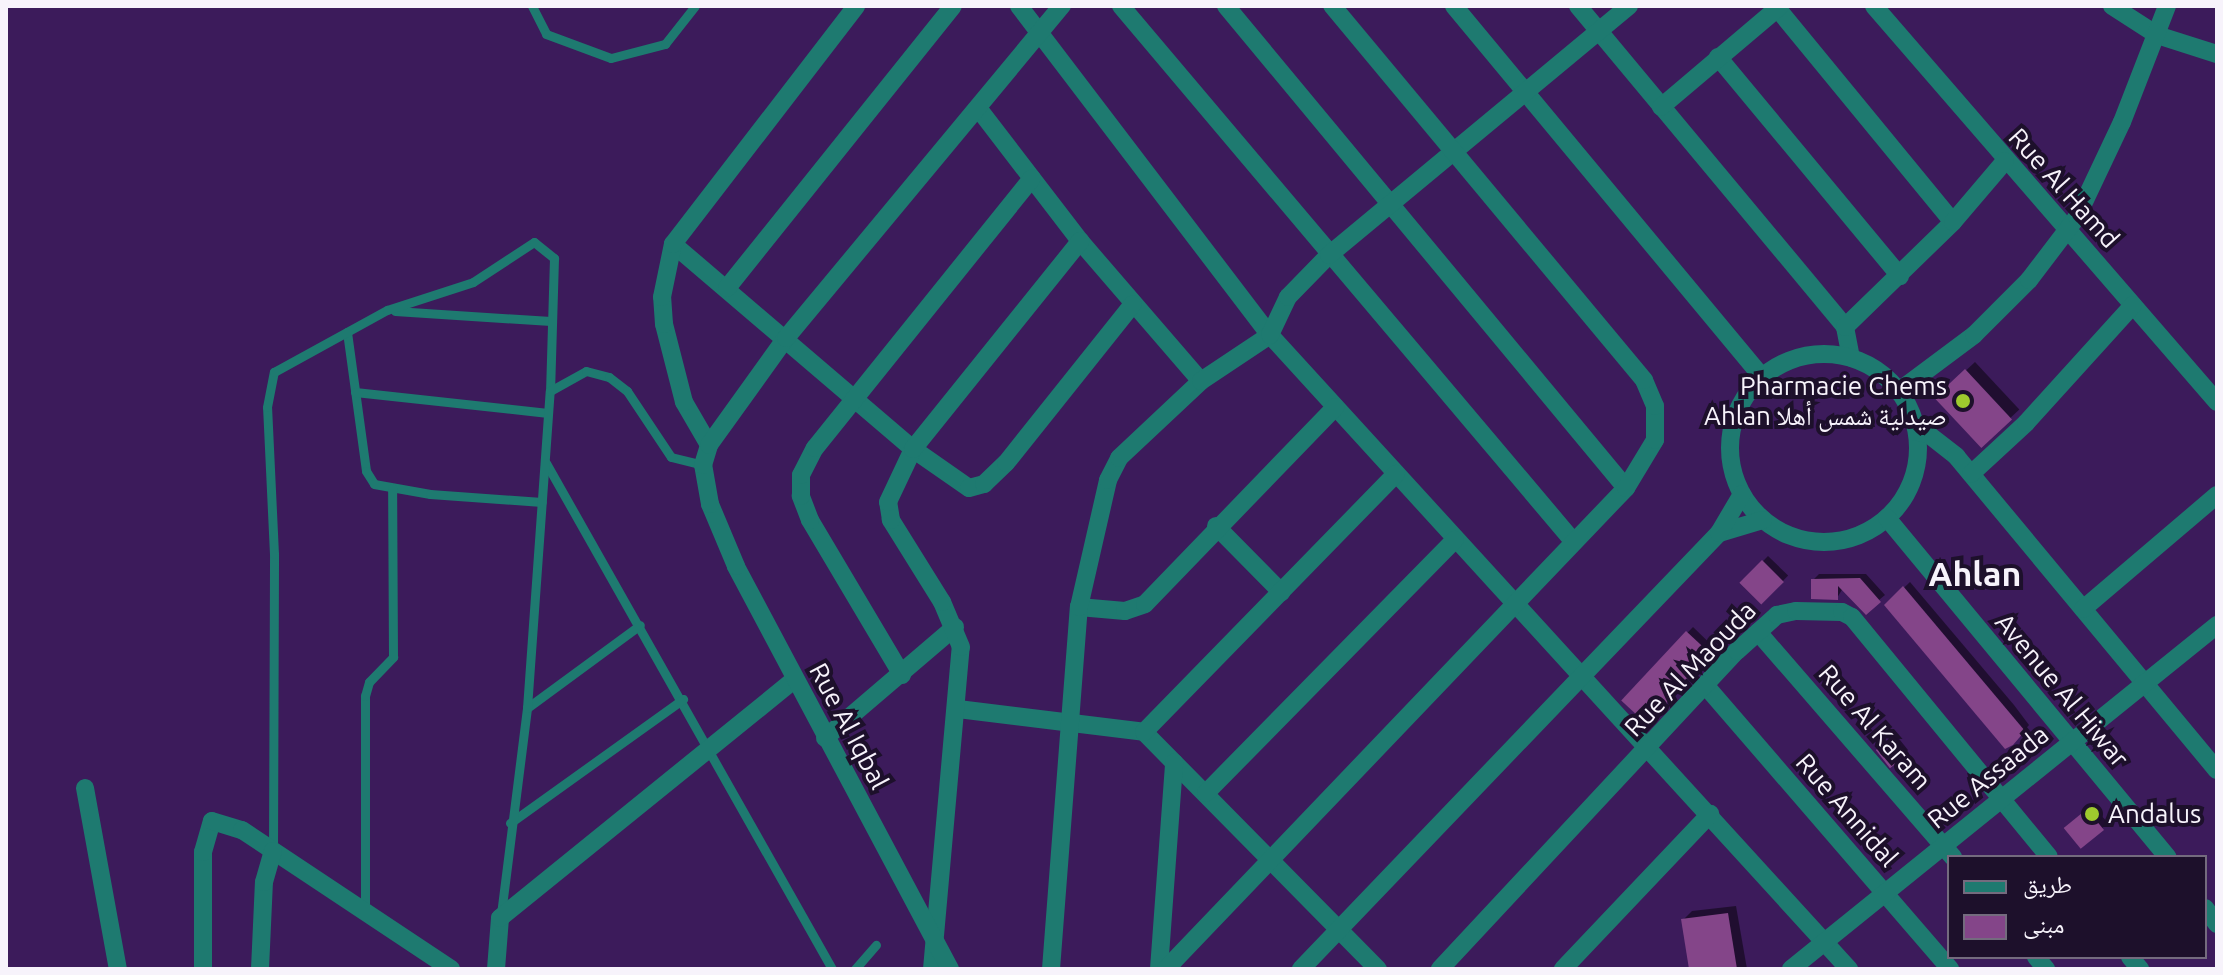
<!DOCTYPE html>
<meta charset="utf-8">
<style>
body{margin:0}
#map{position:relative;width:2223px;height:975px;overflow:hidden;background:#3c1b5b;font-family:Ubuntu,"Noto Naskh Arabic",sans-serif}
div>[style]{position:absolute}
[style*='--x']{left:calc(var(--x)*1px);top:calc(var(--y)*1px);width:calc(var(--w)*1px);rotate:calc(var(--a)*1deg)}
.shadow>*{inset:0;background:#0007;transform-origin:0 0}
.building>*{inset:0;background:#844589;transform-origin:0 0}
.lane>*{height:9px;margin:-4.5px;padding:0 4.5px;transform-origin:4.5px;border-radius:4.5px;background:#1e7a70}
.street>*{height:18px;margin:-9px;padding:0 9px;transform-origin:9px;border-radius:9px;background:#1e7a70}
.street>.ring{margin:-9px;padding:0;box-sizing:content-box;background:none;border:18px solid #1e7a70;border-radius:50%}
.dots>*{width:22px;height:22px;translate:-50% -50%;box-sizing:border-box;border:4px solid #1d102b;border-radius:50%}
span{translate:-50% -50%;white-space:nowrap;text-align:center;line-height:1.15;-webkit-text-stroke:8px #1d102b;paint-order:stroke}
.street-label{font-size:26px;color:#f7f3fb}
.poi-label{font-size:26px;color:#f7f3fb}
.right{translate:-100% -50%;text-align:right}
.left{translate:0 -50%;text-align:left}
.district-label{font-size:34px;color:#f7f3fb;font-weight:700}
.frame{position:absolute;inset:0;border:8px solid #f7f3fb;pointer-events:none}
.legend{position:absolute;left:1947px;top:855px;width:260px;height:104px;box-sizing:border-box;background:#1d102b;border:2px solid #746b7e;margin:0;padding:10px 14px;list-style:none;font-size:24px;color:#f7f3fb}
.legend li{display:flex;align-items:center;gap:16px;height:40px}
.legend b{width:40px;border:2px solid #746b7e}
</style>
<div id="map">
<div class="shadow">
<i style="left:1975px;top:362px;width:65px;height:52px;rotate:47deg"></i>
<i style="left:1768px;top:556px;width:28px;height:37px;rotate:44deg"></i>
<i style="clip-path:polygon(1819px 574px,1866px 574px,1885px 595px,1879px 600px,1843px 588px,1837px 598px,1813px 580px)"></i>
<i style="clip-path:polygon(1910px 582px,2014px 705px,2029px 725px,2024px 731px,1886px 605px)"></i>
<i style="left:1693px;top:627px;width:32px;height:102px;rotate:44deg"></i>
<i style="clip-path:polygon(1896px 735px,1908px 750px,1903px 756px,1884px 745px)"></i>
<i style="clip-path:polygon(2093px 806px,2108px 823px,2080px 847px,2072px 824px)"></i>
<i style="clip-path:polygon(1736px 906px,1747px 969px,1691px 969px,1683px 920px,1692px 911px)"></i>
</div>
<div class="building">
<i style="left:1965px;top:369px;width:69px;height:42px;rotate:47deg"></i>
<i style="left:1762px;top:560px;width:31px;height:32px;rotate:45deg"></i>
<i style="clip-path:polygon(1860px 578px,1881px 602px,1866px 615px,1838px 586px,1838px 600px,1811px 599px,1811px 579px)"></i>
<i style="clip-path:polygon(1903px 586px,2025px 731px,2013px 745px,2005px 749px,1884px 605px)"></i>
<i style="left:1686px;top:631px;width:35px;height:95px;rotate:43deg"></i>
<i style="left:1890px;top:739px;width:23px;height:18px;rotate:52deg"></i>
<i style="left:2087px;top:809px;width:27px;height:30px;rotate:51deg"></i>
<i style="clip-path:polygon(1728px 913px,1737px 969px,1689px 969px,1681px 919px)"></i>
</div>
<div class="lane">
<i style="--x:532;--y:6;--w:31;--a:63"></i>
<i style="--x:546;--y:34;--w:69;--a:20.3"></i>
<i style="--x:611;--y:58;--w:56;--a:-14.5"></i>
<i style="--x:665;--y:44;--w:48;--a:-51.7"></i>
<i style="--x:395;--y:311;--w:156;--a:3.7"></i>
<i style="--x:347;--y:332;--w:140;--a:82.2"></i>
<i style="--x:366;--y:471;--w:15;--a:58"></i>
<i style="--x:374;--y:484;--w:57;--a:10.1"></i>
<i style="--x:430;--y:494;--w:112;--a:4.1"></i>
<i style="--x:355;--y:392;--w:194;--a:6.2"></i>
<i style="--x:546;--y:463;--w:581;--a:60.52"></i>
<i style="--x:527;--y:708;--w:140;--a:-36.3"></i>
<i style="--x:510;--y:823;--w:213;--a:-35.6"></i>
<i style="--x:273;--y:851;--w:297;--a:-89.8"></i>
<i style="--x:274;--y:554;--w:147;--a:-92.7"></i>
<i style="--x:267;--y:407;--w:36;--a:-79"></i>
<i style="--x:274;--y:372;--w:129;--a:-28.8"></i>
<i style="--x:387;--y:310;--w:90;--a:-18"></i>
<i style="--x:473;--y:282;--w:73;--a:-33.3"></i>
<i style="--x:534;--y:242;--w:26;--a:39"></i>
<i style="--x:554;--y:258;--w:133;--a:91.7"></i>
<i style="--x:365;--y:910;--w:214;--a:-90"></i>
<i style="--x:365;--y:696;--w:15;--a:-74"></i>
<i style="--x:369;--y:682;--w:35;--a:-46"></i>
<i style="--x:393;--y:657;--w:169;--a:-90.3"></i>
<i style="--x:501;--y:914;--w:208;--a:-82.8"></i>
<i style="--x:527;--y:708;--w:318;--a:-85.9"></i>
<i style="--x:550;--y:391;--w:41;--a:-29.1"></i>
<i style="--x:586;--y:371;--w:24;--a:15"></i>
<i style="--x:609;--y:377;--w:23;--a:38"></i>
<i style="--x:627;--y:391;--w:79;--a:56.3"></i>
<i style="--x:671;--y:457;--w:33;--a:14"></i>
<i style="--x:855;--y:969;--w:32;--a:-49"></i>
</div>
<div class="street">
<i style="--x:1019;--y:6;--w:414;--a:52.7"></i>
<i style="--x:1270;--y:335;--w:859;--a:47.6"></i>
<i style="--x:1121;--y:6;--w:700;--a:49.81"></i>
<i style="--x:1226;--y:6;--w:626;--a:50.31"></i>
<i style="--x:1454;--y:6;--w:482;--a:50.3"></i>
<i style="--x:1578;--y:6;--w:418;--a:50.2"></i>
<i style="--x:1845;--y:327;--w:31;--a:79"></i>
<i style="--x:1874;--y:6;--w:524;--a:49.1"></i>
<i style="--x:2112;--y:6;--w:54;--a:32.8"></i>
<i style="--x:2157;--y:35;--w:63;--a:17.6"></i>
<i style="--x:1777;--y:8;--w:277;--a:50.6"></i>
<i style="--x:1718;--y:57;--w:285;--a:50.3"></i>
<i style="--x:1661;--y:107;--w:156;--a:-40.3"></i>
<i style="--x:978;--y:108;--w:168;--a:52.5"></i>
<i style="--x:1080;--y:241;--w:185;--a:49.2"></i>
<i style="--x:673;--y:244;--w:316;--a:40.5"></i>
<i style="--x:913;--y:449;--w:68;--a:34.9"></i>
<i style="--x:969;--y:488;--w:16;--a:-15"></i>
<i style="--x:984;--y:484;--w:30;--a:-44"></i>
<i style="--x:1006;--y:463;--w:203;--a:-51.4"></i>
<i style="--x:727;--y:288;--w:361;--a:-51.3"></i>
<i style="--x:1845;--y:327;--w:151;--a:-44.2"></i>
<i style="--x:1953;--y:222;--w:80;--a:-49.6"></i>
<i class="ring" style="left:1730px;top:354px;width:170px;height:170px"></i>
<i style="--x:1899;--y:391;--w:94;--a:-36.7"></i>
<i style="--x:1974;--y:335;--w:78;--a:-45"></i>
<i style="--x:2029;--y:280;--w:79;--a:-52.7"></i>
<i style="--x:2077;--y:217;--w:105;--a:-64.7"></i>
<i style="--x:2122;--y:122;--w:124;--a:-68.8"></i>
<i style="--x:1917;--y:432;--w:11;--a:10"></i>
<i style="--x:1928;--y:434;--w:36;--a:38"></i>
<i style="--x:1956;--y:456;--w:408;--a:50.3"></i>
<i style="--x:709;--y:445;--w:50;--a:-120.2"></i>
<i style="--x:684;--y:402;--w:81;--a:-104.4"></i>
<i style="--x:664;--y:324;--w:27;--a:-94"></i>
<i style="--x:662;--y:297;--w:54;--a:-78.3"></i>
<i style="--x:673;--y:244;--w:300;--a:-52.4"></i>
<i style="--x:1971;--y:474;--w:75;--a:-42.8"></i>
<i style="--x:2026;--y:423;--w:159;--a:-47.8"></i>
<i style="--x:1887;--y:518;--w:440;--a:50.4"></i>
<i style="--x:1216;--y:526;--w:93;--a:45.4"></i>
<i style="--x:1719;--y:533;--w:46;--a:-16.5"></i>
<i style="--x:1079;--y:607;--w:46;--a:5"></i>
<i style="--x:1125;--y:611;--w:21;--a:-19"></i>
<i style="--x:1145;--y:604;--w:274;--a:-46"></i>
<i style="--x:2083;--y:609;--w:176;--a:-40.4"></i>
<i style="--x:1758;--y:632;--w:298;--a:49.1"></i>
<i style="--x:902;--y:675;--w:180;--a:-120.7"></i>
<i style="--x:810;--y:520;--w:26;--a:-111"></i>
<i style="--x:801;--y:496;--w:21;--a:-90"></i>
<i style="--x:801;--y:475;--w:30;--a:-63"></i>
<i style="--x:815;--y:448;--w:346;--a:-51.2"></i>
<i style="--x:1705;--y:685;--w:375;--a:49.2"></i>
<i style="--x:958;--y:709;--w:187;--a:7"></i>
<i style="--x:1144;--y:732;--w:333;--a:45.4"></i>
<i style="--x:1144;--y:732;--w:361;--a:-45.7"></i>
<i style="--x:825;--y:738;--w:171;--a:-40.5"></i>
<i style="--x:85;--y:788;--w:184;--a:79.7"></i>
<i style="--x:1206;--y:793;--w:355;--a:-45.5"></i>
<i style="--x:2205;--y:908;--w:20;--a:53"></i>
<i style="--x:2036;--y:957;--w:16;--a:50"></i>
<i style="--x:2130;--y:957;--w:16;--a:50"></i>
<i style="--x:203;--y:969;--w:117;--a:-90"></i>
<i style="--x:203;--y:852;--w:32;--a:-74"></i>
<i style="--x:212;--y:821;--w:31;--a:17"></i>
<i style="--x:242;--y:830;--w:251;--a:33.6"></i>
<i style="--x:260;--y:969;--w:87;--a:-87.4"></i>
<i style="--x:264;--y:882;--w:32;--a:-74"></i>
<i style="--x:496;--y:969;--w:51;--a:-85.5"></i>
<i style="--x:500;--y:918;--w:378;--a:-39"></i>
<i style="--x:932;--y:969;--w:323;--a:-84.9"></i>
<i style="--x:961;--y:647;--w:49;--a:-112.9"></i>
<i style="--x:942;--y:602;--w:97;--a:-121.9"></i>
<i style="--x:891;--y:520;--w:18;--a:-99"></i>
<i style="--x:888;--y:502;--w:59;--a:-64.7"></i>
<i style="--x:913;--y:449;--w:267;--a:-51.2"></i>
<i style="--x:950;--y:969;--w:456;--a:-118"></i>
<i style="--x:736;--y:566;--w:67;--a:-112.8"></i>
<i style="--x:710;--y:504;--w:40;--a:-100"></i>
<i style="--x:703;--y:465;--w:21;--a:-73"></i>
<i style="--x:709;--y:445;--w:132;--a:-54.3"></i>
<i style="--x:786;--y:338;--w:432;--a:-50.3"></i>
<i style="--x:1051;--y:969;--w:363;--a:-85.6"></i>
<i style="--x:1079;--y:607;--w:130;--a:-77.1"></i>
<i style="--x:1108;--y:480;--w:25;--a:-63"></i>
<i style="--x:1119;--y:458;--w:112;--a:-43.2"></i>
<i style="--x:1201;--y:381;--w:83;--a:-33.7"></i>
<i style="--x:1270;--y:335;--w:42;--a:-64.7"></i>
<i style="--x:1288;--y:297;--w:59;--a:-45.7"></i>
<i style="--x:1329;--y:255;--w:390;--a:-39.7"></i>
<i style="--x:1159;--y:969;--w:207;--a:-85.8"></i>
<i style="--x:1166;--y:969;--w:666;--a:-46.28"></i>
<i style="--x:1626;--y:488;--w:56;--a:-58.9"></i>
<i style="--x:1655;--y:440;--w:34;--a:-90"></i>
<i style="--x:1655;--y:406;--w:28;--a:-113"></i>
<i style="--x:1644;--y:380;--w:487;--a:-129.8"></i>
<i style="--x:1301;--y:969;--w:604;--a:-46.21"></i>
<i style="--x:1719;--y:533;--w:45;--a:-59.5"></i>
<i style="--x:1440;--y:969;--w:435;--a:-47"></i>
<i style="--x:1737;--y:651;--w:54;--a:-42"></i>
<i style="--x:1777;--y:615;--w:19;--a:-12"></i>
<i style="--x:1796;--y:611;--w:46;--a:1.2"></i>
<i style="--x:1842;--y:612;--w:11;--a:27"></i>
<i style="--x:1852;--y:617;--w:310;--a:50.6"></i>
<i style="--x:1563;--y:969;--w:214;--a:-46.5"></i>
<i style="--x:1791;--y:969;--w:548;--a:-38.92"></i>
</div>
<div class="dots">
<i style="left:1963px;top:401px;background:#9fca2e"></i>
<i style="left:2092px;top:814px;background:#9fca2e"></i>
</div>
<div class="street-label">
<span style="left:2064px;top:188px;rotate:48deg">Rue Al Hamd</span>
<span style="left:1690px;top:669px;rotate:-46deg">Rue Al Maouda</span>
<span style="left:2062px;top:690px;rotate:50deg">Avenue Al Hiwar</span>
<span style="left:849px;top:726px;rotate:62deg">Rue Al Iqbal</span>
<span style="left:1875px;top:727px;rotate:49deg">Rue Al Karam</span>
<span style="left:1988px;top:777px;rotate:-39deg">Rue Assaada</span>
<span style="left:1847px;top:810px;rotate:49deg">Rue Annidal</span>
</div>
<div class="poi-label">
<span class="right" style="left:1947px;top:401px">Pharmacie Chems<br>Ahlan صيدلية شمس أهلا</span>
<span class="left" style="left:2108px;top:814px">Andalus</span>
</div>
<div class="district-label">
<span style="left:1975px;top:574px">Ahlan</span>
</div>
<div class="frame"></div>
<ul class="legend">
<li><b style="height:10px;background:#1e7a70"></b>طريق</li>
<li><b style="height:22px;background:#844589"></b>مبنى</li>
</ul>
</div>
